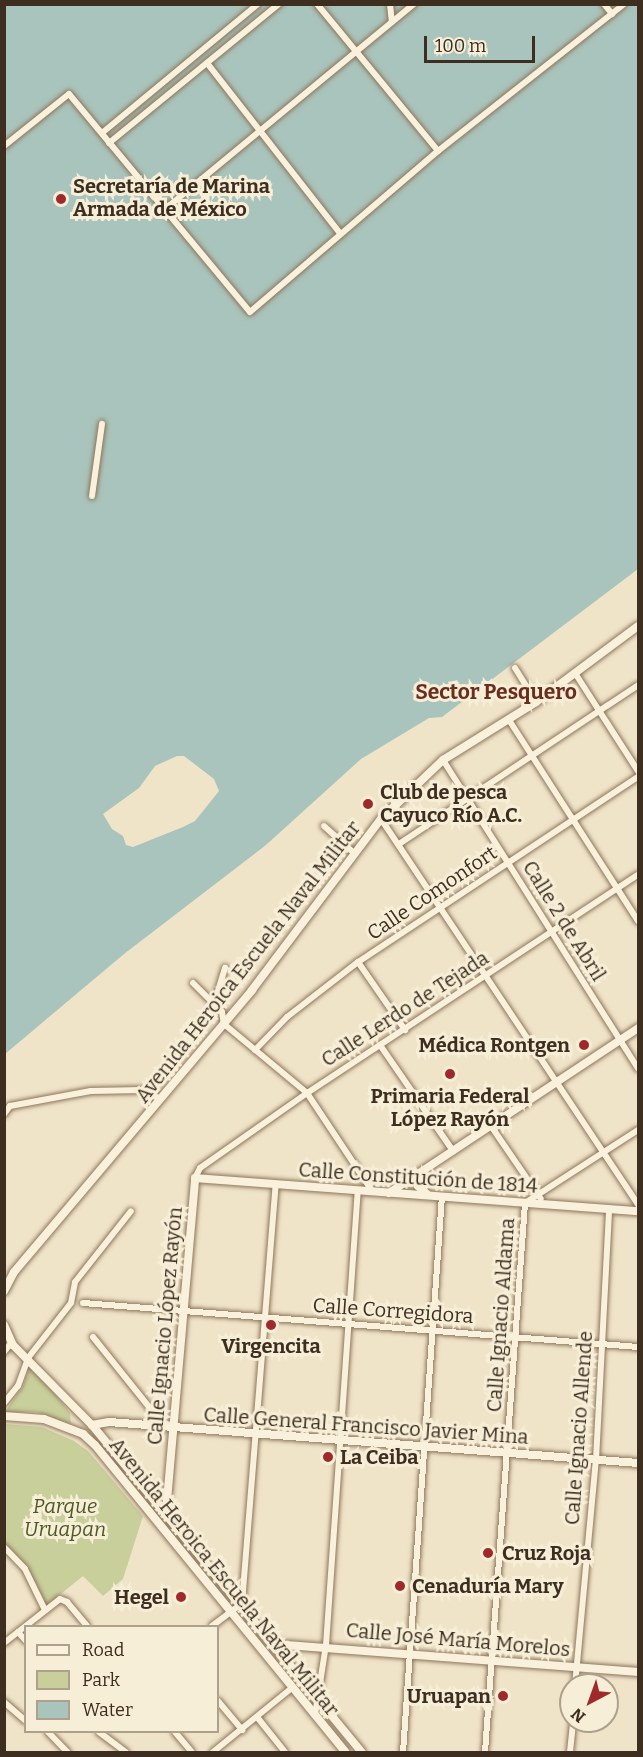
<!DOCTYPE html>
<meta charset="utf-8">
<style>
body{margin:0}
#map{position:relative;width:643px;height:1757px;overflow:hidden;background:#f0e4c8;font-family:Bitter,serif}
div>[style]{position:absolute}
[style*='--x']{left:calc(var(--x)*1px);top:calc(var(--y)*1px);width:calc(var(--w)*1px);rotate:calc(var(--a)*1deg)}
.green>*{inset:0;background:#c9cf9b}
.water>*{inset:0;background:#a9c4bc}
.roads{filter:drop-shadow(0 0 2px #8d765c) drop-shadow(0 0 2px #8d765c)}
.minor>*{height:6px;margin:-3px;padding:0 3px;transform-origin:3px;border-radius:3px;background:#faf1dc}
.tertiary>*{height:8px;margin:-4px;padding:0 4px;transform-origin:4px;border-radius:4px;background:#faf1dc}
.dots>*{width:16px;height:16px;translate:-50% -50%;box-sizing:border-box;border:3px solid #f7eed8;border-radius:50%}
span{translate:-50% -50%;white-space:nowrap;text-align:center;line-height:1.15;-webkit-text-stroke:6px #f7eed8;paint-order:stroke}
.poi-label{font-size:20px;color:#3d2e20;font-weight:700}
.left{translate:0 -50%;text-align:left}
.right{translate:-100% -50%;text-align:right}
.street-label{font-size:20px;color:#3d2e20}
.park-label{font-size:20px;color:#4d5a26;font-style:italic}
.neighbourhood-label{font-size:21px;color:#6b2e1e;font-weight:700}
.frame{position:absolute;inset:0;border:6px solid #3d2e20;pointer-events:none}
.legend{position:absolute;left:24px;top:1625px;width:195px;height:108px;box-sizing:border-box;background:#f7eed8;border:2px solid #ada18e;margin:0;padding:8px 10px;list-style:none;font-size:18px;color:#3d2e20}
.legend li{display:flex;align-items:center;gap:12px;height:30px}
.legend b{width:30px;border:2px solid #ada18e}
.north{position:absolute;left:559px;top:1673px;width:60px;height:60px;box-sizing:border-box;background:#f7eed8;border:2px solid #ada18e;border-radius:50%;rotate:221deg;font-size:16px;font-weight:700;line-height:24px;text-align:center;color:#3d2e20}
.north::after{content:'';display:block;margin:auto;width:21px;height:27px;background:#9e2a2b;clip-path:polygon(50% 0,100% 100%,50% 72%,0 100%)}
.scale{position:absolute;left:424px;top:36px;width:111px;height:27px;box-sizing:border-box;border:3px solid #3d2e20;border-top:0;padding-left:8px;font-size:18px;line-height:21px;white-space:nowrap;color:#3d2e20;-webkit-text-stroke:4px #f7eed8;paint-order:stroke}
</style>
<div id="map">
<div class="green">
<i style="clip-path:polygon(31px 1364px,70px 1413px,71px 1424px,37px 1412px,5px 1412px,23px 1386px)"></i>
<i style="clip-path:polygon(5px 1424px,42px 1427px,74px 1441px,88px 1451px,143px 1516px,123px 1579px,103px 1596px,83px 1576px,46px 1606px,26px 1567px,5px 1543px)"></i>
</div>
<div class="water">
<i style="clip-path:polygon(evenodd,5px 5px,638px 5px,638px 569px,442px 717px,429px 718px,361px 759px,266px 845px,124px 954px,5px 1054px,5px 5px,177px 756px,184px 756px,214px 779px,219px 791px,195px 821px,183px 827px,133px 847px,126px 845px,123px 836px,112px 829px,103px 814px,139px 788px,155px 766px,177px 756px)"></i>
</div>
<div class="roads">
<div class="minor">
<i style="--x:317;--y:4;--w:190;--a:50.5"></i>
<i style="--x:390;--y:4;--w:18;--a:84"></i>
<i style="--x:604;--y:4;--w:13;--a:51"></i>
<i style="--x:207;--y:63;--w:216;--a:52"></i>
<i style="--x:102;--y:133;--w:202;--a:-39.6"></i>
<i style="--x:109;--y:143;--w:220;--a:-39.3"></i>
<i style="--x:4;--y:146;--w:83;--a:-38.7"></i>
<i style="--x:69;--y:94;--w:283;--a:50.3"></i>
<i style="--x:250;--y:312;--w:248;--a:-40.6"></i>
<i style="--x:438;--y:151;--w:237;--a:-38.3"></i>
<i style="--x:164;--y:210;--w:324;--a:-39.5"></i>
<i style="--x:92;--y:496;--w:73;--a:-82.1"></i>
<i style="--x:515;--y:668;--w:40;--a:58"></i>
<i style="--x:575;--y:673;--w:117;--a:57.3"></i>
<i style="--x:509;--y:720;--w:239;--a:57.3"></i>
<i style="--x:443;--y:760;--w:365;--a:57.7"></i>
<i style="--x:381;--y:819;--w:464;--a:56.3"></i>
<i style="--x:324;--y:826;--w:40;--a:42"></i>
<i style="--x:399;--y:844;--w:287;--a:-33.6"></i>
<i style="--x:358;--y:962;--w:83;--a:55.3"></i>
<i style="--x:193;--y:983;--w:41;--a:45"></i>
<i style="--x:222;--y:1012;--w:12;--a:81"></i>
<i style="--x:224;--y:1024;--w:108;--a:39.7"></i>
<i style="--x:307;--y:1093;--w:118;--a:56.4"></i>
<i style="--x:214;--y:1004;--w:38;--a:-73"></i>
<i style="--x:380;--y:1045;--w:129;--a:55.4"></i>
<i style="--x:255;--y:1050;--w:46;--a:-45.9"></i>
<i style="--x:287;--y:1017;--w:90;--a:-37.8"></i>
<i style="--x:358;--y:962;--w:336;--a:-33.5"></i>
<i style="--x:4;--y:1114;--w:10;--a:-53"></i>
<i style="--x:10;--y:1106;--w:82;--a:-10.5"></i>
<i style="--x:91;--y:1091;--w:51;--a:-1.1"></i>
<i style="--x:142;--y:1090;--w:21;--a:25"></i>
<i style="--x:491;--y:1126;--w:88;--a:55.6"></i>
<i style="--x:195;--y:1178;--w:11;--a:-63"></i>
<i style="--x:200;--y:1168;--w:131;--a:-35"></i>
<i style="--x:307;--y:1093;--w:396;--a:-33.4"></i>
<i style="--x:83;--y:1303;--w:557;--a:4.53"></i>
<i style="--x:93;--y:1337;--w:115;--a:51.3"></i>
<i style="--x:4;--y:1352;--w:11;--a:-52"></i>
<i style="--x:4;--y:1403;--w:22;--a:-51"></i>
<i style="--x:18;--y:1386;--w:30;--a:-70"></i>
<i style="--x:28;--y:1358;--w:70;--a:-52"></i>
<i style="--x:71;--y:1303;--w:21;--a:-79"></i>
<i style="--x:75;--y:1282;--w:90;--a:-51.7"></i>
<i style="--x:4;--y:1547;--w:30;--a:46"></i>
<i style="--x:25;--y:1569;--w:46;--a:64"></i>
<i style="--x:212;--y:1626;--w:38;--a:-37"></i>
<i style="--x:242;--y:1603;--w:420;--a:-85.4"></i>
<i style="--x:18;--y:1632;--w:12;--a:48"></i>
<i style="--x:4;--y:1643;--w:71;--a:-38.2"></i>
<i style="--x:60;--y:1599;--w:8;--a:23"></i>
<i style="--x:67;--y:1602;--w:31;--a:50"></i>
<i style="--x:575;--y:1685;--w:226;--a:-84.7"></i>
<i style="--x:596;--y:1460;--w:251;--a:-87"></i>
<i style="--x:218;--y:1701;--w:38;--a:50"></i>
<i style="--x:4;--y:1702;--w:29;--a:41"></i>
<i style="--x:315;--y:1715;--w:71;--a:-81.1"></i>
<i style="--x:326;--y:1645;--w:456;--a:-86"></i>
<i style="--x:257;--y:1717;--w:45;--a:51.3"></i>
<i style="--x:48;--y:1732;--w:28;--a:46"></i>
<i style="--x:99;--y:1732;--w:34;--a:37"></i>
<i style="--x:175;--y:1732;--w:26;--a:50"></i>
<i style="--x:213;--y:1752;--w:103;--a:-39.1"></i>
<i style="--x:403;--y:1752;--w:557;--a:-85.99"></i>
<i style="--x:485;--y:1752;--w:550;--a:-85.83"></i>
<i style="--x:525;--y:1203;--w:135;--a:-32.9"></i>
<i style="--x:570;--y:1752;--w:31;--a:-84"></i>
</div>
<div class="tertiary">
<i style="--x:420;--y:1173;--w:13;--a:99"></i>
<i style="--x:418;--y:1186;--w:13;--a:42"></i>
<i style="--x:389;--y:1193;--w:299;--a:-33.5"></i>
<i style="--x:4;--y:1291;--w:21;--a:-62"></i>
<i style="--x:14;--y:1272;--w:369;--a:-49.8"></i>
<i style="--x:252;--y:990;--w:214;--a:-53"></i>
<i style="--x:381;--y:819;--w:86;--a:-43.6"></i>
<i style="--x:443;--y:760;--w:110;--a:-31.9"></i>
<i style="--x:536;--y:702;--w:127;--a:-36.7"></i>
<i style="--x:4;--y:1325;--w:22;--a:66"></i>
<i style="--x:13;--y:1345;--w:112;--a:45.4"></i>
<i style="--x:92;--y:1425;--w:424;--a:50.5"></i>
<i style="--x:4;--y:1416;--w:40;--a:4.3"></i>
<i style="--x:44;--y:1419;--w:42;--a:21"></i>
<i style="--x:83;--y:1434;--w:16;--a:43"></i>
<i style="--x:95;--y:1445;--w:396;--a:50.8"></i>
<i style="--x:92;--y:1425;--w:17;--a:-10"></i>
<i style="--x:109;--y:1422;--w:531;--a:4.43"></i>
<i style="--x:166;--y:1512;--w:335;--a:-85"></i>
<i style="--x:195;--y:1178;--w:444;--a:4.3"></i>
<i style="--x:274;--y:1644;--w:365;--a:4.4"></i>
</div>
</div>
<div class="dots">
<i style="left:61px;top:199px;background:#9e2a2b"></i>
<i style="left:368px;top:804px;background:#9e2a2b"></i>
<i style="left:584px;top:1045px;background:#9e2a2b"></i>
<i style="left:450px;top:1074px;background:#9e2a2b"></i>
<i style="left:271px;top:1325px;background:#9e2a2b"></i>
<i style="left:328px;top:1457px;background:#9e2a2b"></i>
<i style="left:488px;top:1553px;background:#9e2a2b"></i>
<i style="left:400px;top:1586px;background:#9e2a2b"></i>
<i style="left:181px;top:1597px;background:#9e2a2b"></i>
<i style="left:503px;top:1696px;background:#9e2a2b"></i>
</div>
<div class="poi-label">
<span class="left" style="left:73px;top:198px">Secretaría de Marina<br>Armada de México</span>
<span class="left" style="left:380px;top:804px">Club de pesca<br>Cayuco Río A.C.</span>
<span class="right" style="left:570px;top:1045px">Médica Rontgen</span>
<span style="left:450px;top:1108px">Primaria Federal<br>López Rayón</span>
<span style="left:271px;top:1346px">Virgencita</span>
<span class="left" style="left:340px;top:1457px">La Ceiba</span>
<span class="left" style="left:502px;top:1553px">Cruz Roja</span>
<span class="left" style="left:412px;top:1586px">Cenaduría Mary</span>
<span class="right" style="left:169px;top:1597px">Hegel</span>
<span class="right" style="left:491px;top:1696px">Uruapan</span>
</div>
<div class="street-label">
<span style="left:432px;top:893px;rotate:-34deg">Calle Comonfort</span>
<span style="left:564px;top:921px;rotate:58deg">Calle 2 de Abril</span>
<span style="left:248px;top:962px;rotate:-52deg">Avenida Heroica Escuela Naval Militar</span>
<span style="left:405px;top:1009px;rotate:-33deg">Calle Lerdo de Tejada</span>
<span style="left:418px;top:1178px;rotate:4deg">Calle Constitución de 1814</span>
<span style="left:393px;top:1311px;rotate:4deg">Calle Corregidora</span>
<span style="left:501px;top:1315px;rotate:-86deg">Calle Ignacio Aldama</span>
<span style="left:165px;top:1326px;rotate:-85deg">Calle Ignacio López Rayón</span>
<span style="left:366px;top:1426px;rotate:4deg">Calle General Francisco Javier Mina</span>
<span style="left:579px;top:1428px;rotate:-86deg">Calle Ignacio Allende</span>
<span style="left:224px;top:1577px;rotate:51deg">Avenida Heroica Escuela Naval Militar</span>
<span style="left:458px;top:1640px;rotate:5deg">Calle José María Morelos</span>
</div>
<div class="park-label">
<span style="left:65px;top:1518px">Parque<br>Uruapan</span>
</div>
<div class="neighbourhood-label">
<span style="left:496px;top:692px">Sector Pesquero</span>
</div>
<div class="frame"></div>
<ul class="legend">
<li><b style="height:8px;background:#faf1dc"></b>Road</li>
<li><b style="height:16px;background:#c9cf9b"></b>Park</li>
<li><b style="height:16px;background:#a9c4bc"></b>Water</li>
</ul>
<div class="north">N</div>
<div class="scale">100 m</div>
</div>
